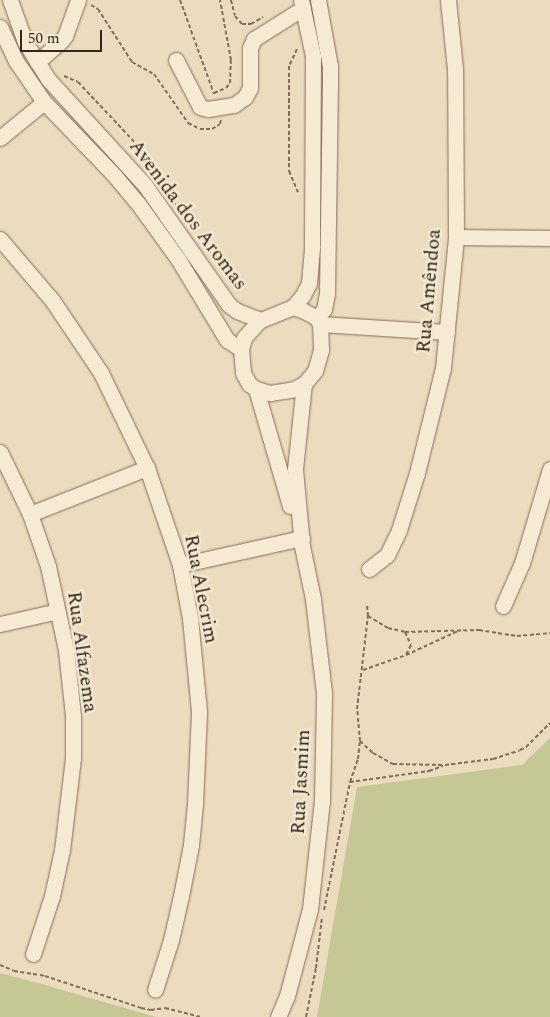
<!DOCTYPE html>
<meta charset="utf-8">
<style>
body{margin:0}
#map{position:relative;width:550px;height:1017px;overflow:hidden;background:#ebdcc0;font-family:Spectral,serif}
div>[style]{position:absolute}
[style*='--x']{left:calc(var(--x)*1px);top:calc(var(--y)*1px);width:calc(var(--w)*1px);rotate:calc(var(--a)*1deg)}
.green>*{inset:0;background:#c5c895}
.path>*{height:2px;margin-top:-1px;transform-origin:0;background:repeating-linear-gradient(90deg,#836d59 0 4px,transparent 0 6.5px)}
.roads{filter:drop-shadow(0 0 1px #836d59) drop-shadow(0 0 1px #836d59)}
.minor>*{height:15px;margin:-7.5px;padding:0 7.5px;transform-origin:7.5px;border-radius:7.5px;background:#f6ead3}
span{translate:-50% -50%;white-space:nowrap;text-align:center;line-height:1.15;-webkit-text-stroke:5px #f3e7cf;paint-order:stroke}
.street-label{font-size:20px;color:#33271d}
.scale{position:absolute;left:20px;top:30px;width:82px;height:22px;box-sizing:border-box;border:2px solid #33271d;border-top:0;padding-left:6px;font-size:15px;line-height:18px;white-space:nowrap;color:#33271d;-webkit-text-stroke:4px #f3e7cf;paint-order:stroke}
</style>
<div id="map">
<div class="green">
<i style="clip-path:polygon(550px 738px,550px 1017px,317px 1017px,357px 787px,522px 765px)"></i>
<i style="clip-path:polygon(0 973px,42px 984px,156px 1017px,0 1017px)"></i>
</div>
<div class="path">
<i style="--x:180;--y:0;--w:100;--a:70.1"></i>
<i style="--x:231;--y:0;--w:16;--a:76"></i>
<i style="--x:235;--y:16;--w:11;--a:49"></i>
<i style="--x:242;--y:24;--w:9;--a:0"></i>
<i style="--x:251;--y:24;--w:14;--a:-30"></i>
<i style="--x:91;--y:5;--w:8;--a:30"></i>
<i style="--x:98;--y:9;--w:63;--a:57.3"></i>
<i style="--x:132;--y:62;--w:25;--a:29"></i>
<i style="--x:154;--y:74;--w:60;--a:55.2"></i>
<i style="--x:188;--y:123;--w:13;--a:27"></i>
<i style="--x:200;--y:129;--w:12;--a:0"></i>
<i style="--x:212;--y:129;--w:9;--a:-32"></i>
<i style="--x:220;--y:124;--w:4;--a:-76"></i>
<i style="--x:297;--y:49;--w:19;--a:115"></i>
<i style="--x:289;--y:66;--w:105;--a:90"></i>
<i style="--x:289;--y:171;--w:23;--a:67"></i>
<i style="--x:64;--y:76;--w:15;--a:23"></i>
<i style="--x:78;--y:82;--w:98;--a:46.7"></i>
<i style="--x:145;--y:153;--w:11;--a:49"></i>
<i style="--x:152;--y:161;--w:16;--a:76"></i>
<i style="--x:214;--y:93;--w:13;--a:-23"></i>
<i style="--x:226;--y:88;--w:6;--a:-51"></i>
<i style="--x:230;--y:83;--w:23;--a:-88"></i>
<i style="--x:231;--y:60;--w:61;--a:-100.4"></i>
<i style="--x:166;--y:191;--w:22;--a:54"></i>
<i style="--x:368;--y:616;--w:23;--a:31"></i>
<i style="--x:388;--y:628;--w:17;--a:13"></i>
<i style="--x:405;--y:632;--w:74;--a:-1.5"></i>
<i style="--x:479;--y:630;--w:38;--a:9"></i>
<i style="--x:517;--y:636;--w:33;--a:-5"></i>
<i style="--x:405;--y:632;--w:14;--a:65"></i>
<i style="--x:411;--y:645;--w:11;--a:117"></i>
<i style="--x:363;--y:670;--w:46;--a:-19.2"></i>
<i style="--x:406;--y:655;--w:57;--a:-24.8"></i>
<i style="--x:360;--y:741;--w:18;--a:43"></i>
<i style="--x:373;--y:753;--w:23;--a:29"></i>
<i style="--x:393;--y:764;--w:52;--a:1.1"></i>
<i style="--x:445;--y:765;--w:48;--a:-7.1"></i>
<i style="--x:493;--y:759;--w:28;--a:-18"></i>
<i style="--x:520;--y:750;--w:7;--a:-27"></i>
<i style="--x:526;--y:747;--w:34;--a:-45"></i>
<i style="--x:350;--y:782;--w:80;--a:-7.9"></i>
<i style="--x:429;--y:771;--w:15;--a:-20"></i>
<i style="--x:324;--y:910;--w:131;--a:-78.5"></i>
<i style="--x:350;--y:782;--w:24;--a:-71"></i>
<i style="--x:358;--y:759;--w:18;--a:-84"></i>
<i style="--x:360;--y:741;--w:32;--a:-95"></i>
<i style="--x:357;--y:709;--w:94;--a:-83.3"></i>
<i style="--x:368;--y:616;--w:11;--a:-95"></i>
<i style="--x:0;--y:965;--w:15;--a:23"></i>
<i style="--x:14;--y:971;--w:31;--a:9"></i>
<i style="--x:45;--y:976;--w:101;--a:18.4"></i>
<i style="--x:141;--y:1008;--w:10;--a:11"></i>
<i style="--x:151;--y:1010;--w:14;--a:-8"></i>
<i style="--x:165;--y:1008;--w:36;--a:14"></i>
<i style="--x:306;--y:1017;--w:50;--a:-78.5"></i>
<i style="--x:316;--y:968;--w:51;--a:-83.3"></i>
</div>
<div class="roads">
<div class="minor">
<i style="--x:10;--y:0;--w:45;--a:70.3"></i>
<i style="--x:25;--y:42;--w:44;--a:58.1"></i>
<i style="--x:48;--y:79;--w:142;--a:47.6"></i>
<i style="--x:144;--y:184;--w:148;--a:54.9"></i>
<i style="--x:229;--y:305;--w:10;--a:37"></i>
<i style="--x:237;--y:311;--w:25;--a:21"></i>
<i style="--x:0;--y:27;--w:38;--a:65"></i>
<i style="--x:16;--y:61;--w:50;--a:55.7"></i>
<i style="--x:44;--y:102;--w:101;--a:46.2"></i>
<i style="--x:114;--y:175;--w:35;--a:50"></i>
<i style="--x:137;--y:202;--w:70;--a:54.3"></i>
<i style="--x:178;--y:259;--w:95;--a:58.8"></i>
<i style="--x:227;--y:340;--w:17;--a:33"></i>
<i style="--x:176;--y:60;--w:53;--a:62.9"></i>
<i style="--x:200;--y:107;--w:8;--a:14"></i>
<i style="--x:208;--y:109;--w:26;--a:-9"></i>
<i style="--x:234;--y:105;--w:14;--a:-36"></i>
<i style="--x:245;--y:97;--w:10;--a:-61"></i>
<i style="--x:250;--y:88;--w:40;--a:-90"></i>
<i style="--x:250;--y:48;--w:10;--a:-66"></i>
<i style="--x:254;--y:39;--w:58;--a:-32.3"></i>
<i style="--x:37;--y:62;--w:29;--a:-41"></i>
<i style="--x:59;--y:43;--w:9;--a:-49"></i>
<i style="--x:65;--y:36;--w:38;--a:-70"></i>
<i style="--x:0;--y:138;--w:57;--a:-39.3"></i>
<i style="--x:456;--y:237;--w:94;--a:0.6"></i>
<i style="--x:0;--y:239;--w:80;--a:49.6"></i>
<i style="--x:52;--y:300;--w:88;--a:56.1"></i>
<i style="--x:101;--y:373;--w:106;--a:64.2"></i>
<i style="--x:147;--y:468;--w:102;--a:71.2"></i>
<i style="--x:180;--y:565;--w:54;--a:79.3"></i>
<i style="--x:190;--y:618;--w:94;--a:84.5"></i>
<i style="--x:199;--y:712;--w:92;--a:92.5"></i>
<i style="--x:195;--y:804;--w:41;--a:95.6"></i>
<i style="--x:191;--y:845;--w:52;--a:101.1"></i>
<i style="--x:181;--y:896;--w:45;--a:102.8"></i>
<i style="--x:171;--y:940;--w:52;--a:107.7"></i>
<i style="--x:293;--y:307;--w:16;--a:-50"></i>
<i style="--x:303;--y:295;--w:13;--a:-63"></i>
<i style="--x:309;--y:283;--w:37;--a:-85"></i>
<i style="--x:312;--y:246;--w:190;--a:-89.7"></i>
<i style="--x:313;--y:56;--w:57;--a:-102.1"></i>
<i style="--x:317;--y:318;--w:11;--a:-52"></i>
<i style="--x:324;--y:309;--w:15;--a:-79"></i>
<i style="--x:327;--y:294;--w:206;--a:-89.2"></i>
<i style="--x:330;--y:88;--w:22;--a:-90"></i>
<i style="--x:330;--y:66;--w:67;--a:-100.3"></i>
<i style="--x:320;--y:324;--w:127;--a:3.6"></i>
<i style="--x:256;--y:389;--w:122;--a:73.8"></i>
<i style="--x:0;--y:452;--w:69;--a:64.2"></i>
<i style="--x:30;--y:514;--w:55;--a:70.9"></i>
<i style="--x:48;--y:566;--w:86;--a:77.9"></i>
<i style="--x:66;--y:650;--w:66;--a:83.9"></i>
<i style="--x:73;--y:716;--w:42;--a:90"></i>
<i style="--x:73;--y:758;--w:93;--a:96.8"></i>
<i style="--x:62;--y:850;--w:47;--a:102.3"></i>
<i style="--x:52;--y:896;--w:61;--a:108.1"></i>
<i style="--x:30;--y:514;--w:126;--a:-21.5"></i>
<i style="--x:180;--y:565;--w:125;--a:-12.5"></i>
<i style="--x:369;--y:569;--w:23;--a:-38"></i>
<i style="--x:387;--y:555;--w:28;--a:-64"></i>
<i style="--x:399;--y:530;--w:60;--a:-72.5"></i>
<i style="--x:417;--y:473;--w:108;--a:-76.1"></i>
<i style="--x:443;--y:368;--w:132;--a:-84.3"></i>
<i style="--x:456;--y:237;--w:168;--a:-90.3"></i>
<i style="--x:455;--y:69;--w:69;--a:-95.8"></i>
<i style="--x:503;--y:606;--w:47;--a:-66.2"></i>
<i style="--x:522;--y:563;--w:98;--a:-73.4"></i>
<i style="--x:0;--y:624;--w:59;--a:-12.6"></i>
<i style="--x:278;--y:1017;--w:23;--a:-67"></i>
<i style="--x:287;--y:996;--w:90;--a:-75.2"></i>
<i style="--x:310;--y:909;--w:109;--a:-83.7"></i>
<i style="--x:322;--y:801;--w:108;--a:-88.9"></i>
<i style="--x:324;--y:693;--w:95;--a:-96.7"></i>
<i style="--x:313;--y:599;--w:54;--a:-101.7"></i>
<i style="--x:302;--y:546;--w:77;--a:-95.2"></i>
<i style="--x:295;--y:469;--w:85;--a:-84"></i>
<i style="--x:304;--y:384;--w:17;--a:-50"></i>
<i style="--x:315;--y:371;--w:22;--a:-74"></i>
<i style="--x:321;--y:350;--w:26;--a:-92"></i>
<i style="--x:320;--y:324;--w:7;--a:-117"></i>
<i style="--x:317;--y:318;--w:15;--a:-152"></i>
<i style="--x:304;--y:311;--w:12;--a:-160"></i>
<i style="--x:293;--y:307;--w:35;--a:158"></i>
<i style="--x:260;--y:320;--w:24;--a:132"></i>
<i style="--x:244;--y:338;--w:11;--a:105"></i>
<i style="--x:241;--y:349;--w:24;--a:85"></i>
<i style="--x:243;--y:373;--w:13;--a:61"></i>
<i style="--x:249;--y:384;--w:9;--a:36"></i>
<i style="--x:256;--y:389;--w:15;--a:16"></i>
<i style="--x:270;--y:393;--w:24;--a:-9"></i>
<i style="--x:294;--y:389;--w:11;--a:-27"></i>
</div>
</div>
<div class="street-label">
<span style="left:188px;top:215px;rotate:53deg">Avenida dos Aromas</span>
<span style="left:429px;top:291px;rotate:-85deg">Rua Amêndoa</span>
<span style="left:201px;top:589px;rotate:79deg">Rua Alecrim</span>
<span style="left:82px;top:652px;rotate:82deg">Rua Alfazema</span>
<span style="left:301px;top:782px;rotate:-87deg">Rua Jasmim</span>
</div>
<div class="scale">50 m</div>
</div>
